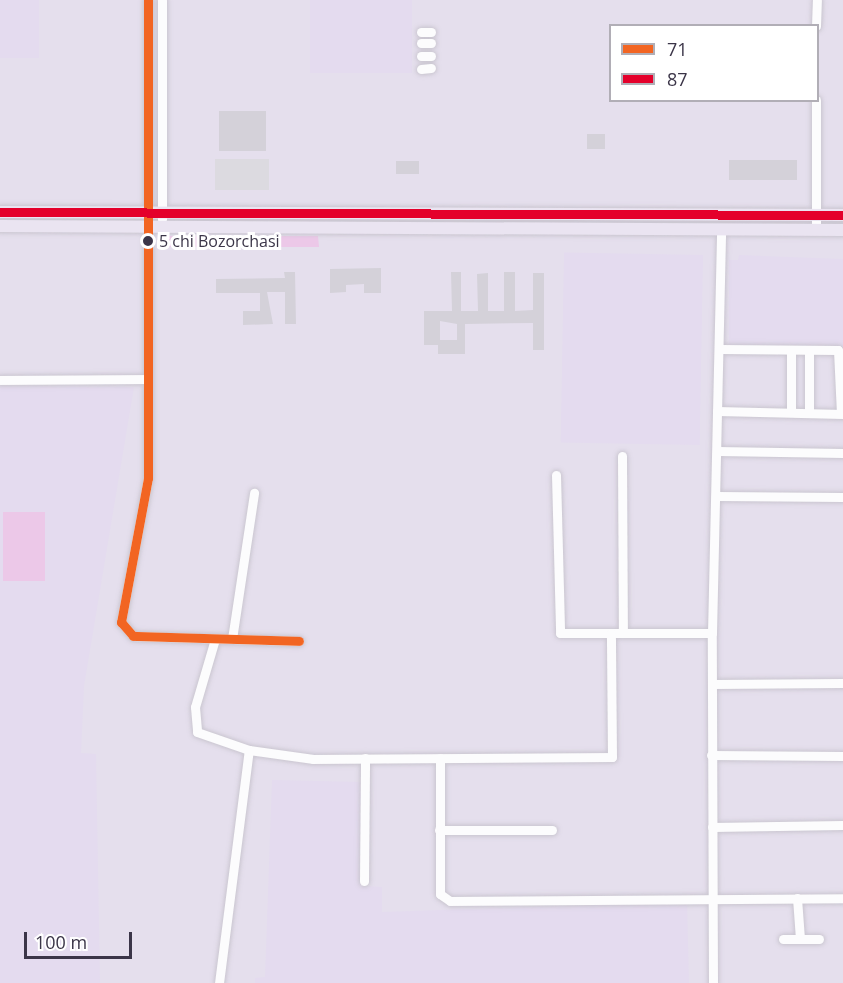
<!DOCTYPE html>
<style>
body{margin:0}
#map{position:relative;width:843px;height:983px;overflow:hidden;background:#edeaf0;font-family:"Open Sans",sans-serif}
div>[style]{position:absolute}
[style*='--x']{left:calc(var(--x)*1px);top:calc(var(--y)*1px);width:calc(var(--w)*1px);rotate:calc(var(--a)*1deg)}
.residential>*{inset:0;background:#e5dfed}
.education>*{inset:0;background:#e4dbef;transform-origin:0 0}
.green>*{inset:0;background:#ecc8e8;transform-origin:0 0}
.parking>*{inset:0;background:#dcdae0;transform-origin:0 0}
.building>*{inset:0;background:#d4d1d9;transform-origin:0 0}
.roads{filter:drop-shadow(0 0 2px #cac6d0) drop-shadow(0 0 2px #cac6d0)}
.minor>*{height:9px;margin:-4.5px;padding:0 4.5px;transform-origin:4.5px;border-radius:4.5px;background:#fcfcfd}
.major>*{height:12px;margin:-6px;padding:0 6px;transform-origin:6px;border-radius:6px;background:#eae4f1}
.bus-1>*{height:9px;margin:-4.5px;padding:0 4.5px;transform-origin:4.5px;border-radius:4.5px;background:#f26522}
.bus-2>*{height:9px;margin:-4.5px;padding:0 4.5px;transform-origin:4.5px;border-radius:4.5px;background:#e4002b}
.dots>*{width:16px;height:16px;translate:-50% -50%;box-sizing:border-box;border:3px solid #fff;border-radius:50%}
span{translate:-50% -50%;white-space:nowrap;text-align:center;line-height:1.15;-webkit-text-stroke:6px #fff;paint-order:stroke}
.bus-label{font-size:16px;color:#3b3548}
.left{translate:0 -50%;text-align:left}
.legend{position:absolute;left:609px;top:24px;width:210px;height:78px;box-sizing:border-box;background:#fff;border:2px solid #b1aeb6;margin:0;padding:8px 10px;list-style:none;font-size:18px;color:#3b3548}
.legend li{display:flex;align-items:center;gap:12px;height:30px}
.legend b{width:30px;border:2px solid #b1aeb6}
.scale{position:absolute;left:24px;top:932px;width:108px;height:27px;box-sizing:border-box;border:3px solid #3b3548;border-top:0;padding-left:8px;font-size:18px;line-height:21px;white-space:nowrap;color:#3b3548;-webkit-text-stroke:4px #fff;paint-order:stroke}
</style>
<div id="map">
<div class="residential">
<i style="clip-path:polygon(evenodd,0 0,843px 0,843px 983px,0 983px,0 0,610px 26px,818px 26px,818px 100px,610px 100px,610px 26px)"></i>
</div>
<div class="education">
<i style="left:0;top:0;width:39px;height:58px"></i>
<i style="left:310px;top:0;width:102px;height:73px"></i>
<i style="left:703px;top:255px;width:190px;height:139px;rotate:91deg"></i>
<i style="clip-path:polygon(739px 255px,843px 259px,843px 346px,729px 345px,729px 260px,738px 260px)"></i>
<i style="clip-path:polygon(0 386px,134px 387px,84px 686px,81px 753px,96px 754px,100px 983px,0 983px)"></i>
<i style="clip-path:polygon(272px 780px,361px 782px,362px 886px,382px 887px,382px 912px,687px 902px,689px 983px,255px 983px,255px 978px,265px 977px)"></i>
</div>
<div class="green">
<i style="clip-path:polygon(163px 236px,318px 236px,319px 247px,161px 247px,158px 245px)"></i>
<i style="left:3px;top:512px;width:42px;height:69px"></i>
</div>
<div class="parking">
<i style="left:269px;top:159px;width:31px;height:54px;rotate:90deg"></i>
</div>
<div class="building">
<i style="left:219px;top:111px;width:47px;height:40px"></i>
<i style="left:587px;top:134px;width:18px;height:15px"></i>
<i style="left:729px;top:160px;width:68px;height:20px"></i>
<i style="left:396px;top:161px;width:23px;height:13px"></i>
<i style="clip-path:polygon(381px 268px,381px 293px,364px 293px,364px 284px,346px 285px,346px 292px,330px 293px,330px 269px)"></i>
<i style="clip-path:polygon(284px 272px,295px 272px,296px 324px,285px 324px,285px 292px,267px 292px,273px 324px,243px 325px,243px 311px,260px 311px,260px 293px,216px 293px,216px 279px,285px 278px)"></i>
<i style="clip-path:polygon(evenodd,451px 272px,461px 272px,461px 311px,478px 311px,477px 274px,488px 273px,488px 311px,504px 311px,504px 272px,515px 272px,515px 311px,533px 310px,533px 273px,544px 273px,544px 350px,533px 350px,533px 323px,465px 324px,465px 354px,438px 354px,438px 345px,424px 345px,424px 311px,452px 311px,451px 272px,440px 321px,457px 324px,457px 340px,440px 340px,440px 321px)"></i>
</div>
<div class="roads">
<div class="minor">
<i style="--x:148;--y:0;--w:478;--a:90"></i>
<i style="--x:148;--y:478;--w:147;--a:100.6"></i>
<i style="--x:121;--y:622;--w:18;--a:49"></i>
<i style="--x:133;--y:636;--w:166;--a:1.7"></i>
<i style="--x:816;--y:26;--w:26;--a:-88"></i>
<i style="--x:421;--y:32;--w:10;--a:0"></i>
<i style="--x:421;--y:43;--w:10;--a:0"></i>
<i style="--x:421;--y:56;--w:10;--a:0"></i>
<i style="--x:421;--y:69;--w:10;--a:-6"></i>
<i style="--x:162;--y:219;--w:219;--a:-90"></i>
<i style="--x:816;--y:229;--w:129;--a:-90"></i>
<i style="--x:719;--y:349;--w:119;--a:0.5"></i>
<i style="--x:838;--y:350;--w:63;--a:87.3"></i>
<i style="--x:809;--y:350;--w:63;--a:90"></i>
<i style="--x:0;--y:380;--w:148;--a:-0.4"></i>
<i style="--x:717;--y:411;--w:126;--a:1.4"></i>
<i style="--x:791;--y:412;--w:62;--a:-90"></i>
<i style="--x:717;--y:451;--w:126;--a:0.9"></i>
<i style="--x:622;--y:456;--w:177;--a:89.7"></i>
<i style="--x:556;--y:475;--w:158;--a:88.5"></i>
<i style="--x:560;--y:633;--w:152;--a:0"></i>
<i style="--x:716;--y:496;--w:127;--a:0.5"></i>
<i style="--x:215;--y:639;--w:71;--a:106.4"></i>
<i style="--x:195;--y:707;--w:25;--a:85"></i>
<i style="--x:197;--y:732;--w:55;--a:19.1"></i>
<i style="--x:249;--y:750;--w:65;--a:8"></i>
<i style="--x:313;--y:759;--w:299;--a:-0.4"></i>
<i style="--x:612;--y:757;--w:123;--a:-90.5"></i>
<i style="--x:232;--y:639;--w:148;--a:-81.4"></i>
<i style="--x:712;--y:684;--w:131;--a:-0.4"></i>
<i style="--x:711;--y:755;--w:132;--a:0.4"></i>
<i style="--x:440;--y:758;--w:136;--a:90"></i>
<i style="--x:440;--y:894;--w:12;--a:35"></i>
<i style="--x:450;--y:901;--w:393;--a:-0.4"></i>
<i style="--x:712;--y:827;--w:131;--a:-0.9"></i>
<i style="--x:439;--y:830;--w:113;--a:0"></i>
<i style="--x:364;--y:881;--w:123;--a:-89.5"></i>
<i style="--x:797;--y:898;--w:41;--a:85.8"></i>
<i style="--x:783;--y:939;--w:36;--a:0"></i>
<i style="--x:219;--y:983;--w:235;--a:-82.7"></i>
<i style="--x:713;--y:983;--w:350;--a:-90.2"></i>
<i style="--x:712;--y:633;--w:404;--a:-88.7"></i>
</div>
<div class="major">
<i style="--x:0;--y:212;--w:843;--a:0.2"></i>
<i style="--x:0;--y:226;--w:843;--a:0.27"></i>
</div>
</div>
<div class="bus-1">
<i style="--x:148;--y:0;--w:478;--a:90"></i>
<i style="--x:148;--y:478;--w:147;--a:100.6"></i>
<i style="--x:121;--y:622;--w:18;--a:49"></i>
<i style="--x:133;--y:636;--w:166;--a:1.7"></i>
</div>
<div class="bus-2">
<i style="--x:0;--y:212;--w:843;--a:0.2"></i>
</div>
<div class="dots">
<i style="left:148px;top:241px;background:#3b3548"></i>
</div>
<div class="bus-label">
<span class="left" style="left:159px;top:241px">5 chi Bozorchasi</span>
</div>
<ul class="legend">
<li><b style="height:8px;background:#f26522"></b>71</li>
<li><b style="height:8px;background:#e4002b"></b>87</li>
</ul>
<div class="scale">100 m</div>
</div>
